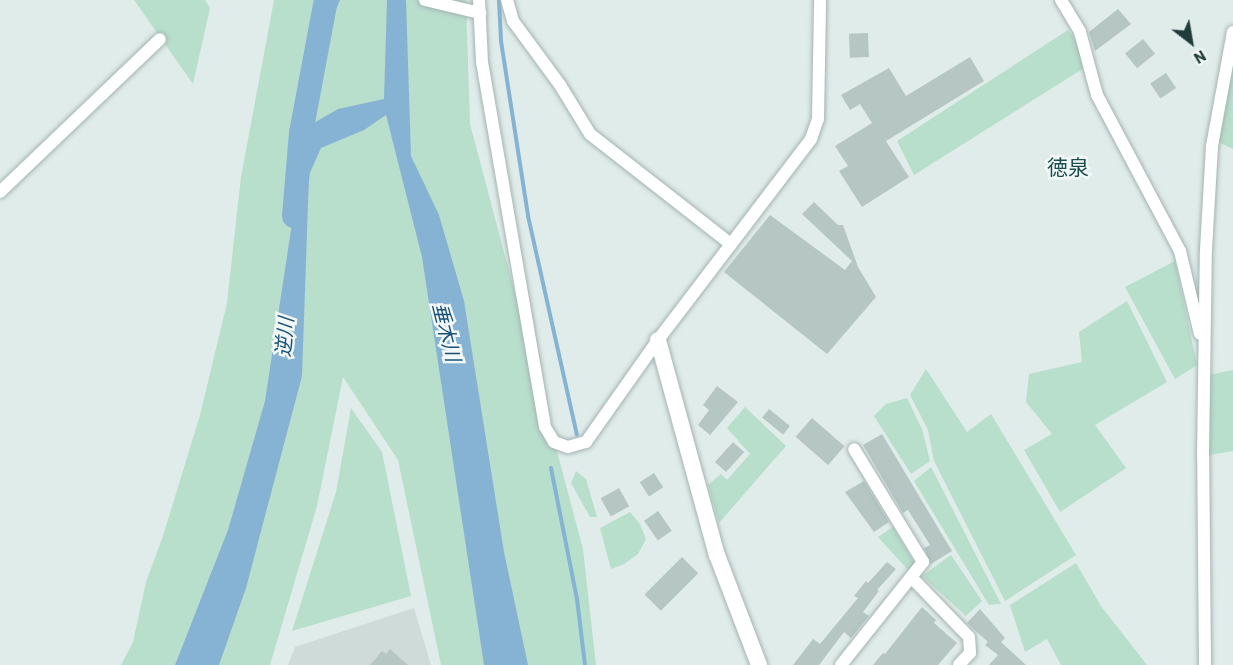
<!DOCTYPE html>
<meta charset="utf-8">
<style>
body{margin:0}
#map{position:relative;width:1233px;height:665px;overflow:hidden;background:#e0ecea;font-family:Barlow,"Noto Sans JP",sans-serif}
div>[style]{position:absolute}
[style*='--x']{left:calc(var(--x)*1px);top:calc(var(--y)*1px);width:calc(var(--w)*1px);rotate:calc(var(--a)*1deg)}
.built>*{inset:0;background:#cedbd9}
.green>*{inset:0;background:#b8decc}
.water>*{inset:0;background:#86b3d3}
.stream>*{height:4px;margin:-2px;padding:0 2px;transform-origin:2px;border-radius:2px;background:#86b3d3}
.river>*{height:24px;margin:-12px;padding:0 12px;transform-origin:12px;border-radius:12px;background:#86b3d3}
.building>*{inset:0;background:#b5c6c3;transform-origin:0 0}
.roads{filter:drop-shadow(0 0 2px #a3b4b2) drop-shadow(0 0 2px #a3b4b2)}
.street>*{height:12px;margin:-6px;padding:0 6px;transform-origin:6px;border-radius:6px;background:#fff}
.secondary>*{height:16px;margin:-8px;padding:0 8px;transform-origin:8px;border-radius:8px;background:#fff}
span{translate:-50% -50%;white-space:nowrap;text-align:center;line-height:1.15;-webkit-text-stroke:5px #f1f8f6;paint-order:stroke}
.water-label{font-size:20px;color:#19517a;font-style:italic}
.quarter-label{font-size:21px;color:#1c4e4f}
.north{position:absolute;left:1161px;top:12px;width:60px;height:60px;-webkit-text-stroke:4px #f1f8f6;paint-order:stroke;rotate:149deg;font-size:16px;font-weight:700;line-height:24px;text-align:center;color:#203d3c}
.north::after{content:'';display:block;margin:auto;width:21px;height:27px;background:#203d3c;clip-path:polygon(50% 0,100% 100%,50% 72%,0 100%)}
</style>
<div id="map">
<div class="built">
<i style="clip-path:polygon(414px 608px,431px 665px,288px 665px,295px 647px)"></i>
</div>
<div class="green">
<i style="clip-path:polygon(134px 0,205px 0,210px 8px,193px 84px)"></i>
<i style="clip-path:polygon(274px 0,466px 0,470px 124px,583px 549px,596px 665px,441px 665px,398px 460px,343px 377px,317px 506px,270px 665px,121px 665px,133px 642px,146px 582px,163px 536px,200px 415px,227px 303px,241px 177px)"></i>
<i style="clip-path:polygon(1068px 30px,1077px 42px,1084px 68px,914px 175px,897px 141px)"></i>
<i style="clip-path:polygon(1231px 68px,1233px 69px,1233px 149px,1218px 142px)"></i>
<i style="clip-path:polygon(1175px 261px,1197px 365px,1175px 379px,1125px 287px)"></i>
<i style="clip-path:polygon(1127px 301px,1167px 382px,1095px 425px,1126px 468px,1060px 512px,1024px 450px,1052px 434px,1026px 402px,1029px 374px,1082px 362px,1079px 332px)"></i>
<i style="clip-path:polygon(926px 369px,967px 432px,991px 414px,1076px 555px,1005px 601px,934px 461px,928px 430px,910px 395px)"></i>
<i style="clip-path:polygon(1233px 370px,1233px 451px,1203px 456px,1204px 376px)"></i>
<i style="clip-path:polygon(907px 398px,922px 429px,930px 461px,911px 474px,874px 416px,886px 404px)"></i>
<i style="clip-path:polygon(745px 407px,786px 446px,719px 523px,708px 485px,721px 474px,727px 480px,750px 454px,727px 428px)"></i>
<i style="clip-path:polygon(351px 408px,382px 452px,411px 596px,292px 631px,336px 492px)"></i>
<i style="clip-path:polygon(931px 467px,1001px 604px,989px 605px,914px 481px)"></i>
<i style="clip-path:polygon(576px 471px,586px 479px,597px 517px,590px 517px,571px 483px)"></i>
<i style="clip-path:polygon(630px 512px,640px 524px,646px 539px,638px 554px,624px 564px,611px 569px,600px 528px)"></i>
<i style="clip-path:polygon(893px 527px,915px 564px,908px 570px,878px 537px)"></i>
<i style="clip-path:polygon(951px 555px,982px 601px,966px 616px,922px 576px)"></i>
<i style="clip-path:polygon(1076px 563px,1101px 606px,1147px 665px,1061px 665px,1047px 639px,1025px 652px,1010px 605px)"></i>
</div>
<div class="water">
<i style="clip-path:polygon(326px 0,340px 0,330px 23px,312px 124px,338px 109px,384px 99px,387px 0,406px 0,411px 156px,439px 215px,464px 301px,504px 552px,528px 665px,484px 665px,422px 257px,386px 115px,364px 130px,321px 148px,309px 175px,302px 376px,246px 588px,219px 665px,175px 665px,228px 530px,265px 401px)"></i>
</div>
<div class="stream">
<i style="--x:499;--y:0;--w:41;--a:87.2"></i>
<i style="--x:501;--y:41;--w:177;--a:81.2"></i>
<i style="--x:528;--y:216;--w:224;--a:77.4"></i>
<i style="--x:551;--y:468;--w:134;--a:78.8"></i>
<i style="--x:577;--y:599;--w:66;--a:83.1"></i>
</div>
<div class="river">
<i style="--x:294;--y:216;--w:83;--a:-85.2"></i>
<i style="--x:301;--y:133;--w:135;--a:-79.4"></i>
</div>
<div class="building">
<i style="clip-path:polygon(1118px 9px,1131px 24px,1095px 51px,1089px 32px)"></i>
<i style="left:868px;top:33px;width:24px;height:19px;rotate:88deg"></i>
<i style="left:1143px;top:39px;width:19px;height:23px;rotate:51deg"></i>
<i style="clip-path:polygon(970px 57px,984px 81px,886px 141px,909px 177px,862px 207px,839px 171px,848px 166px,835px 146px,872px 123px,860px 104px,850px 110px,841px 95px,889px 68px,906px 96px)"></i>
<i style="left:1166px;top:73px;width:18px;height:19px;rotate:56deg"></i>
<i style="clip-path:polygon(814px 202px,838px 225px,843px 225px,858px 267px,876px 297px,827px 354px,724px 272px,770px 215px,845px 270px,852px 261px,802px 214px)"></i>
<i style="clip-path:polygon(717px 386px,738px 402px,710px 435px,698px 425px,709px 410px,703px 405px)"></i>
<i style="left:769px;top:409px;width:27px;height:11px;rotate:39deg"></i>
<i style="left:812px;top:418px;width:43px;height:25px;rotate:41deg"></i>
<i style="clip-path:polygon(882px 434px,952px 551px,931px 564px,924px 548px,930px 545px,908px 510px,903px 513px,863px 445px)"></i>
<i style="left:733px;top:442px;width:15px;height:27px;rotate:42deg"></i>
<i style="left:654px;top:473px;width:17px;height:17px;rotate:57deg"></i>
<i style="clip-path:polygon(864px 481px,889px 522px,874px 532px,845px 492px)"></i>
<i style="left:619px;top:488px;width:21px;height:21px;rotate:61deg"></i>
<i style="left:658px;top:511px;width:24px;height:17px;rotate:55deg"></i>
<i style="left:682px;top:557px;width:23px;height:53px;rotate:45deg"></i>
<i style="clip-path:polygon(887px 562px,896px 569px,877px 590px,879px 591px,863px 612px,869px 616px,851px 638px,844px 632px,819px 665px,793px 665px,813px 639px,820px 644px,858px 598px,854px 596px,866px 581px,868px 583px)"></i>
<i style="clip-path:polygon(922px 607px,936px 620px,934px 623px,957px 643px,938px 665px,873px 665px,883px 653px,885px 654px)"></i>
<i style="clip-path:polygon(980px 609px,1005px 638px,1001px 642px,1026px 665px,989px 665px,998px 655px,985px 645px,988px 642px,967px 623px)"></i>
<i style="clip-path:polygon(390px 649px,408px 665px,370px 665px,382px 651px,386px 654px)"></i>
</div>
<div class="roads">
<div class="street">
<i style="--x:425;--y:0;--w:57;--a:13.3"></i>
<i style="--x:479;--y:0;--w:62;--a:87.2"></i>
<i style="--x:482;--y:62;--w:370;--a:80.2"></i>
<i style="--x:545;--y:427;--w:17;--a:59"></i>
<i style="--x:554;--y:442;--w:15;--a:20"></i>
<i style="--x:568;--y:447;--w:19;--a:-16"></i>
<i style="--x:586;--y:442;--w:125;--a:-54.8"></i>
<i style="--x:658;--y:340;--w:253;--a:-52.7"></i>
<i style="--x:811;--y:139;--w:21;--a:-71"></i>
<i style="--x:818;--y:119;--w:119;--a:-89"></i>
<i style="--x:507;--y:0;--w:22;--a:74"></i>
<i style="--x:513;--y:21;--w:79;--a:53.7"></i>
<i style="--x:560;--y:85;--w:57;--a:58.5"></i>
<i style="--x:590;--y:134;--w:179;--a:38"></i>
<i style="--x:1061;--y:0;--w:37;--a:59"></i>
<i style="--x:1080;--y:32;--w:65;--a:74.9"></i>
<i style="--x:1097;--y:95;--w:177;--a:62"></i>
<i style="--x:1180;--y:251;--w:85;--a:76.5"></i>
<i style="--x:0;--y:192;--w:221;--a:-43.7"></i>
<i style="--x:911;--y:577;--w:83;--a:46"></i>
<i style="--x:969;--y:637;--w:16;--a:86"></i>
<i style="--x:970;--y:653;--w:16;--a:133"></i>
<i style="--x:841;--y:665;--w:132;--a:-51.5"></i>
<i style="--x:923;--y:562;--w:132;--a:-121.4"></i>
<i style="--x:1205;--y:665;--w:209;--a:-90.5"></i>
<i style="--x:1203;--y:456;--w:206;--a:-89.2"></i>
<i style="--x:1206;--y:250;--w:104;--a:-86.7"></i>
<i style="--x:1212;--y:146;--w:116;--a:-79.6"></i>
</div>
<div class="secondary">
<i style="--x:658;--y:340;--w:223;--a:74.7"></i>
<i style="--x:717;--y:555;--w:118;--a:69.1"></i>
</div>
</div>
<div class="water-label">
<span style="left:447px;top:332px;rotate:76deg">垂木川</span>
<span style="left:284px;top:337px;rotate:-85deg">逆川</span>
</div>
<div class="quarter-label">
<span style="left:1068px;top:167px">徳泉</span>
</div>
<div class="north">N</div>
</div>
